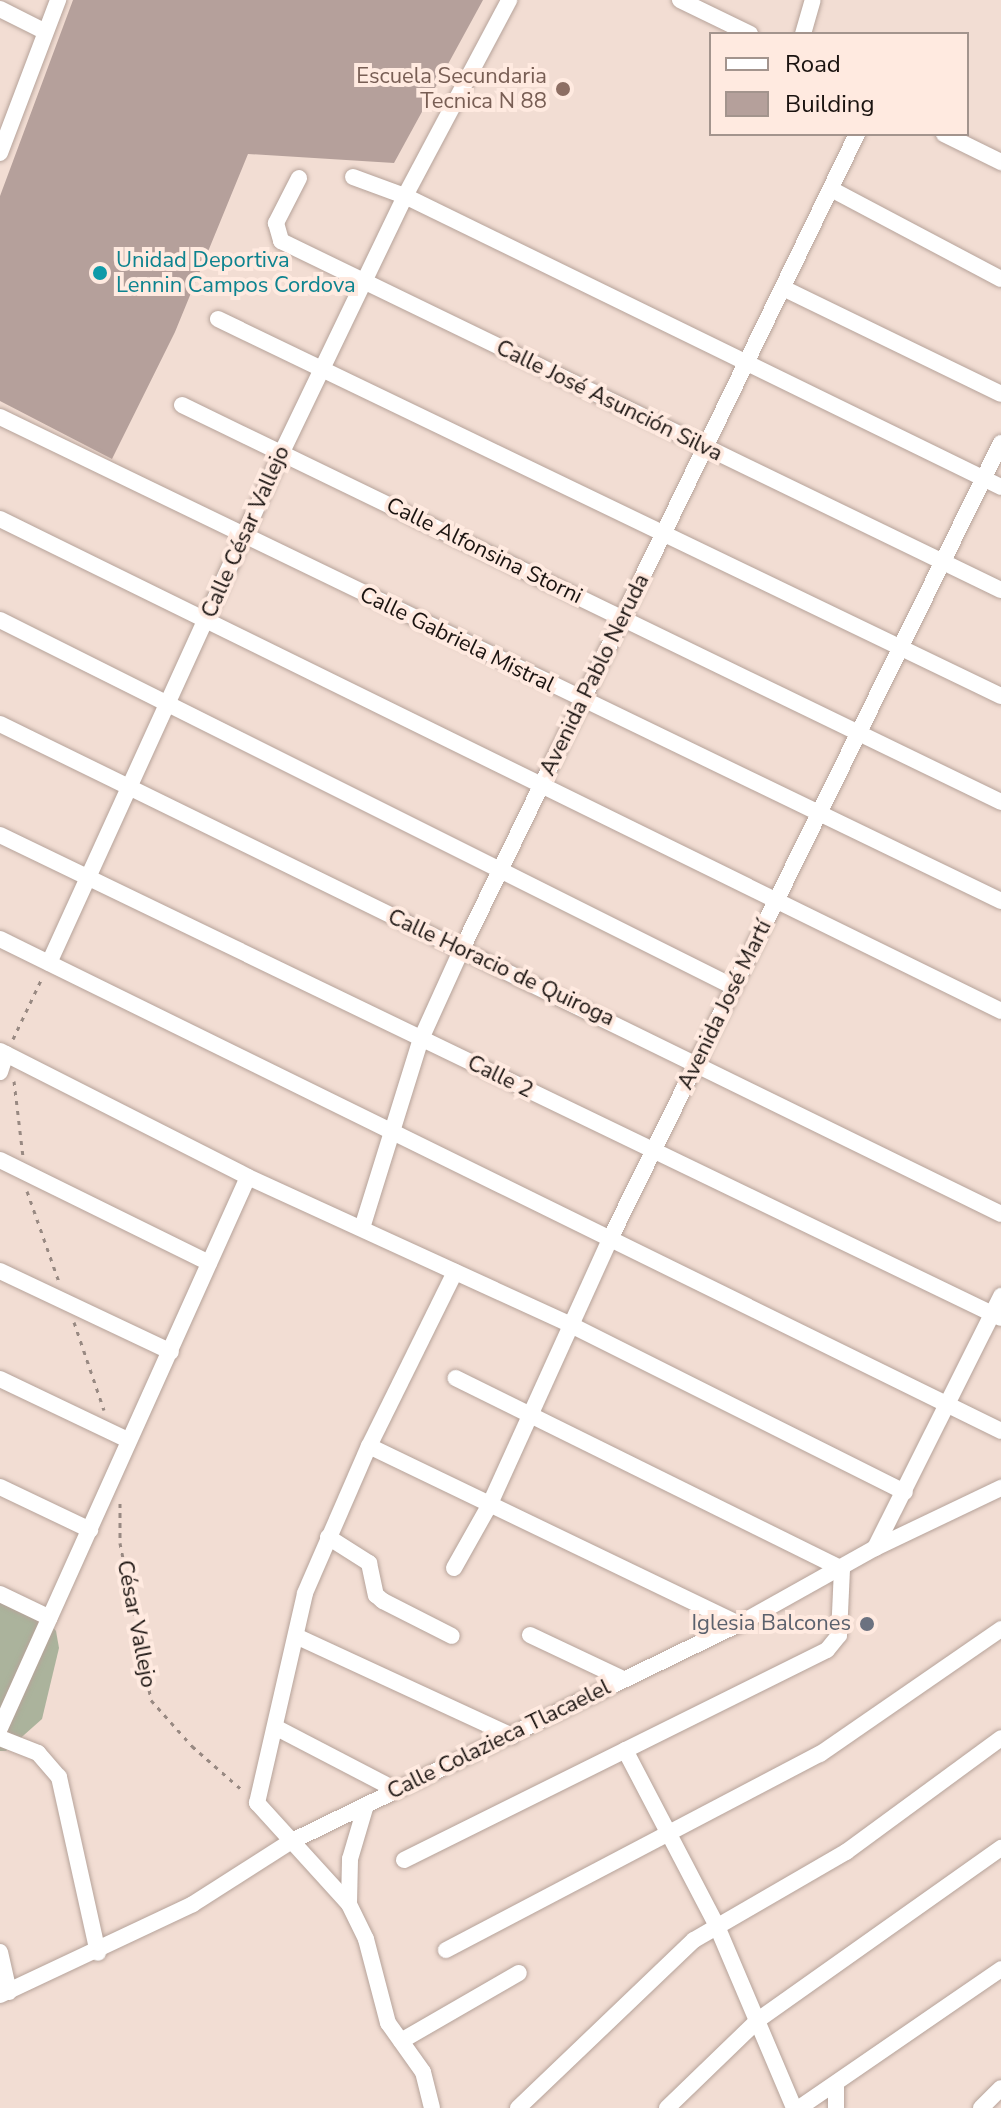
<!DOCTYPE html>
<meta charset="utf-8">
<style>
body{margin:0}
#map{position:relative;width:1001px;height:2108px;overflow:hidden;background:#f2ddd3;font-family:"Nunito Sans",sans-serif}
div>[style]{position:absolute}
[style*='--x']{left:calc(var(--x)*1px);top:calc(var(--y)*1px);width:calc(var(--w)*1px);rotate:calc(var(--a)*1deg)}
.green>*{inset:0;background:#abb39c}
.building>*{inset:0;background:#b5a09b}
.path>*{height:3px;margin-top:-1.5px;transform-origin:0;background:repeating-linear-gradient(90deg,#988982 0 4px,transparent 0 10px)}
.roads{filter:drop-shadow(0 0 2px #b6a39a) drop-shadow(0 0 2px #b6a39a)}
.minor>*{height:16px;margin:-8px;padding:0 8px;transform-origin:8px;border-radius:8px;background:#fff}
.dots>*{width:22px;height:22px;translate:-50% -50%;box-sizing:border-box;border:4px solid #ffeae0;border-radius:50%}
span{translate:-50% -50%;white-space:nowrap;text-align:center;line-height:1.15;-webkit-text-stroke:8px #ffeae0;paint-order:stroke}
.education-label{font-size:22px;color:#785e54}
.right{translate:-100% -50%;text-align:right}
.culture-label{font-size:22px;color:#0d838f}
.left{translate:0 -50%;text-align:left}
.street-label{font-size:22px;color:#1a1310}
.worship-label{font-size:22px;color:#5b616d}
.legend{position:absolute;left:709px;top:32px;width:260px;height:104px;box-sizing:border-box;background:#ffeae0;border:2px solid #a3948d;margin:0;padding:10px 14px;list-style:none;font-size:24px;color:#1a1310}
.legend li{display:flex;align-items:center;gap:16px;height:40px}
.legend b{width:40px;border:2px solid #a3948d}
</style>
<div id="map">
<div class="green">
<i style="clip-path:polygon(0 1594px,45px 1617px,56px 1631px,59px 1648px,42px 1719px,6px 1751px,0 1751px)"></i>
</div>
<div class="building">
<i style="clip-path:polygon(73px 0,483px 0,394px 163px,248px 154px,175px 332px,112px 459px,0 401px,0 196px)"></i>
</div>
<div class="path">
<i style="--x:13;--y:1039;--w:68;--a:-64.6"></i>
<i style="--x:14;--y:1081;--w:76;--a:83.2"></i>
<i style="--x:27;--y:1191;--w:96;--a:70.6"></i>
<i style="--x:74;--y:1322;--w:93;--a:71.2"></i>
<i style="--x:120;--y:1503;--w:40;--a:90"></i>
<i style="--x:120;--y:1543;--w:160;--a:78.8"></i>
<i style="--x:151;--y:1700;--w:62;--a:48.3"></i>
<i style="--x:192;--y:1746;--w:67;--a:41.3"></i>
</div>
<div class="roads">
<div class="minor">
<i style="--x:680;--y:0;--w:78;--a:25.9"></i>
<i style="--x:0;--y:9;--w:51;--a:26.6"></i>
<i style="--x:803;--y:34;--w:35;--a:-74"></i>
<i style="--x:944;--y:134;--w:64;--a:26.2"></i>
<i style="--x:0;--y:153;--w:164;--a:-69.2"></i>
<i style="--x:353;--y:177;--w:55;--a:20.1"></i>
<i style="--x:405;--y:196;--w:663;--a:26.02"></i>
<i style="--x:299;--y:178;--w:51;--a:117.1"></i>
<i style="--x:276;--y:223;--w:19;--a:74"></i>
<i style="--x:281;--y:241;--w:800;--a:25.86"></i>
<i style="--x:831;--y:189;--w:192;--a:27.9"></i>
<i style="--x:783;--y:288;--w:242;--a:25.9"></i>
<i style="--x:218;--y:319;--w:869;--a:25.71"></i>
<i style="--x:182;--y:405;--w:910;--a:25.86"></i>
<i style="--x:0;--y:417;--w:1112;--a:25.8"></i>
<i style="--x:0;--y:519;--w:1115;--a:26.17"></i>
<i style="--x:0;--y:620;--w:821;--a:26.57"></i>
<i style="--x:0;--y:724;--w:1114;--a:26.08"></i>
<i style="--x:0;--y:835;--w:1111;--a:25.76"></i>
<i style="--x:0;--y:939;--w:1115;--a:26.17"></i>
<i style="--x:49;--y:963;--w:562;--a:-65.49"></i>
<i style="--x:282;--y:452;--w:284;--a:-64.3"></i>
<i style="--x:405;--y:196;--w:222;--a:-62"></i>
<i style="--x:0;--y:1051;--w:278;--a:26.9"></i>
<i style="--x:248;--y:1177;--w:358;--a:24.6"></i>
<i style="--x:573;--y:1326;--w:371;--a:26.6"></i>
<i style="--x:0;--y:1072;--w:19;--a:-72"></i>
<i style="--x:0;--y:1160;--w:233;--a:26.2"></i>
<i style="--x:362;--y:1228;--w:198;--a:-72.7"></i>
<i style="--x:421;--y:1039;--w:97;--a:-65.6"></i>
<i style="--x:461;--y:951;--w:908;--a:-64.14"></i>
<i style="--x:0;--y:1271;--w:189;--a:25.3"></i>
<i style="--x:0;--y:1379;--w:142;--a:25.5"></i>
<i style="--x:369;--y:1446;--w:411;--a:25.7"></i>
<i style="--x:0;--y:1487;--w:100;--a:25.5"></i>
<i style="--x:328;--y:1537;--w:49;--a:32.4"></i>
<i style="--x:369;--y:1563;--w:33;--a:78"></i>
<i style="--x:376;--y:1595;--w:9;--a:41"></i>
<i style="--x:383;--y:1601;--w:77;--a:26.9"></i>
<i style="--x:875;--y:1548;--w:282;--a:-63.4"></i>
<i style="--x:454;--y:1568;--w:71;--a:-60.6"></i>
<i style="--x:489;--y:1506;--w:291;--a:-65.6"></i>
<i style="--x:609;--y:1241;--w:889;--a:-63.84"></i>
<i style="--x:0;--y:1594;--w:55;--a:25.6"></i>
<i style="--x:530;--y:1635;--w:103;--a:25.3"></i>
<i style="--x:298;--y:1637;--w:236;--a:24.8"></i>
<i style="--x:0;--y:1728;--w:604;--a:-65.77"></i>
<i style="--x:277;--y:1728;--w:134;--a:27.5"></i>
<i style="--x:0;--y:1738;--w:41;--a:21.5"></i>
<i style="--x:38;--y:1753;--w:32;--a:49"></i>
<i style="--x:59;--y:1777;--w:180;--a:77.5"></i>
<i style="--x:625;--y:1750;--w:196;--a:62.4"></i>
<i style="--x:716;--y:1924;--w:200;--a:67"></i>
<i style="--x:404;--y:1860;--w:472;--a:-26.4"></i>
<i style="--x:827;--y:1650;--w:19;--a:-51"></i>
<i style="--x:839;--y:1635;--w:66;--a:-87.4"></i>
<i style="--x:842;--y:1569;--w:431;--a:-153.7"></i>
<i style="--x:349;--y:1904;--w:45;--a:-88.7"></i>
<i style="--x:350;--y:1859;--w:56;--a:-73.5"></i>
<i style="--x:446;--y:1950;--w:422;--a:-27.7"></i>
<i style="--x:820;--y:1754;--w:220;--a:-34.6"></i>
<i style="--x:0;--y:1952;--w:41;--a:77.3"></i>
<i style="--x:0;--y:1995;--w:213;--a:-25.2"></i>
<i style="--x:193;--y:1904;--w:115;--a:-32.6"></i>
<i style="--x:290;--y:1842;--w:499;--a:-25.9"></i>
<i style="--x:739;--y:1624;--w:156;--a:-29.2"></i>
<i style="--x:875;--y:1548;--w:140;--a:-25.5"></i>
<i style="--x:401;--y:2041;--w:136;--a:-30"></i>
<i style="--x:836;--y:2084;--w:24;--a:90"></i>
<i style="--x:432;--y:2108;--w:37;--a:-104"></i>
<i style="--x:423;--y:2072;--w:60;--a:-125.5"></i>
<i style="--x:388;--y:2023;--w:87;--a:-104.7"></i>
<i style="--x:366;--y:1939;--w:39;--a:-116"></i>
<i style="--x:349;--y:1904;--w:137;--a:-132.3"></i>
<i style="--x:257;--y:1803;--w:215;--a:-77.1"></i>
<i style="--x:305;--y:1593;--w:160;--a:-66.5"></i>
<i style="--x:369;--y:1446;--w:194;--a:-63.7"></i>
<i style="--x:518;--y:2108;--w:243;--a:-43.7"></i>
<i style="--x:694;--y:1940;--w:176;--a:-30.1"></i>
<i style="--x:846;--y:1852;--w:192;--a:-36.3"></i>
<i style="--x:667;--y:2108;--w:127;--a:-44"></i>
<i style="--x:758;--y:2020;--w:298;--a:-35.3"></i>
<i style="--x:799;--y:2108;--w:245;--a:-34.5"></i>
<i style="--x:981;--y:2108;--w:28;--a:-45"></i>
</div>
</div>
<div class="dots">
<i style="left:563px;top:89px;background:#8d6e63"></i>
<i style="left:100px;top:273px;background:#0f9aa8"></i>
<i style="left:867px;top:1624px;background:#6b7280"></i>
</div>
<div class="education-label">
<span class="right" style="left:547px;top:89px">Escuela Secundaria<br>Tecnica N 88</span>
</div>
<div class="culture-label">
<span class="left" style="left:116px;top:273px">Unidad Deportiva<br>Lennin Campos Cordova</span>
</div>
<div class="street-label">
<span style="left:609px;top:401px;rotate:26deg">Calle José Asunción Silva</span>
<span style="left:246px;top:532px;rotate:-66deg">Calle César Vallejo</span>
<span style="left:484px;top:551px;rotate:26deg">Calle Alfonsina Storni</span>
<span style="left:457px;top:640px;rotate:26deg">Calle Gabriela Mistral</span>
<span style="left:595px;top:675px;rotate:-64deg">Avenida Pablo Neruda</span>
<span style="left:501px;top:968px;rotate:25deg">Calle Horacio de Quiroga</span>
<span style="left:725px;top:1005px;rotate:-64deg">Avenida José Martí</span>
<span style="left:500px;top:1077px;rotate:26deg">Calle 2</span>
<span style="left:136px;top:1624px;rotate:79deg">César Vallejo</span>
<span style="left:499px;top:1740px;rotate:-26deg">Calle Colazieca Tlacaelel</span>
</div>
<div class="worship-label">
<span class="right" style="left:851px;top:1624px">Iglesia Balcones</span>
</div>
<ul class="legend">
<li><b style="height:10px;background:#fff"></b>Road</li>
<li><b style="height:22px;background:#b5a09b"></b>Building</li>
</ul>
</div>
